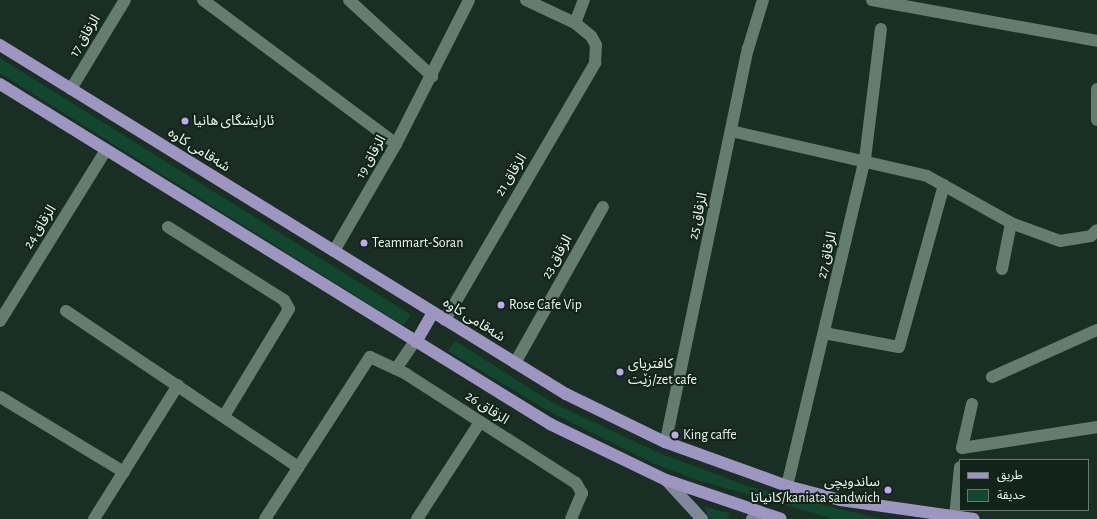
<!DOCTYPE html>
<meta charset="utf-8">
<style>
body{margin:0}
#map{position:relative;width:1097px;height:519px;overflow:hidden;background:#1b2e24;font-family:"Alegreya Sans","Noto Sans Arabic",sans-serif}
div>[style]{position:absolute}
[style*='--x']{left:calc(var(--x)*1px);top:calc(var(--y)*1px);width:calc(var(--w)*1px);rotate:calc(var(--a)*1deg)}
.green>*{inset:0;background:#12472f;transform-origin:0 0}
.street>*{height:12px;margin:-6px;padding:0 6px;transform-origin:6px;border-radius:6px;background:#667c6f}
.secondary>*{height:12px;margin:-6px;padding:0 6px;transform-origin:6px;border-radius:6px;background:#818998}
.primary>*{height:12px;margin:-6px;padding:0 6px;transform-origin:6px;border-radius:6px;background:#9c96c1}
.dots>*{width:11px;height:11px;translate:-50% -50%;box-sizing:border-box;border:2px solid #12241a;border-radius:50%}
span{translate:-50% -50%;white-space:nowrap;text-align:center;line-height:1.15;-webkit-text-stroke:4px #12241a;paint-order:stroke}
.street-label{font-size:14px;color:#ebf7f0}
.poi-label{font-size:14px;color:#ebf7f0}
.left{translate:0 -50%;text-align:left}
.right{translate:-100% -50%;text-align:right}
.legend{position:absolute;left:959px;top:459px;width:130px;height:52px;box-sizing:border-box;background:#12241a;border:1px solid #697870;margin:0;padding:5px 7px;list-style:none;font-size:12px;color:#ebf7f0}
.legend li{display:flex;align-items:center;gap:8px;height:20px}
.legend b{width:20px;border:1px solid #697870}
</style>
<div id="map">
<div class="green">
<i style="left:0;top:58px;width:484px;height:13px;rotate:32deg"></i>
<i style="clip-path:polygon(455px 341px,553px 403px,659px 453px,747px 486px,881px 519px,834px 519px,694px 479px,655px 464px,547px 410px,448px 351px)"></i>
<i style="clip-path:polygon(704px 506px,730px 514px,727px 519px,709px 519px)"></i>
</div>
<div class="street">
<i style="--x:203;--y:0;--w:241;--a:36.7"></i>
<i style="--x:349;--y:0;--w:113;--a:42.5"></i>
<i style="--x:872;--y:0;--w:229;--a:10.3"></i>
<i style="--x:575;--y:23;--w:25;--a:-69"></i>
<i style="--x:71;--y:89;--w:104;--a:-58.8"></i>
<i style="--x:1097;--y:89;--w:31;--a:90"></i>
<i style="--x:731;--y:131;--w:201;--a:12.9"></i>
<i style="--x:927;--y:176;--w:96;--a:29.2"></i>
<i style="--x:1011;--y:223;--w:52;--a:20.2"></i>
<i style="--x:1060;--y:241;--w:31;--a:-9"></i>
<i style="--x:1091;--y:236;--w:8;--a:-45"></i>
<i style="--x:168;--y:227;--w:137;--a:32.2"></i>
<i style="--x:284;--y:300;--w:10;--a:61"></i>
<i style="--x:289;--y:309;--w:125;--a:121.3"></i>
<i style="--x:334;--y:251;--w:124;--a:-59.9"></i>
<i style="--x:396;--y:144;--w:161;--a:-63.1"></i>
<i style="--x:1002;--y:269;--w:47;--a:-78.9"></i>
<i style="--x:66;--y:311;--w:280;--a:33.9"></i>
<i style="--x:445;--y:320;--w:298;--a:-59.7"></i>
<i style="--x:595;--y:63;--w:18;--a:-87"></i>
<i style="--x:596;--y:45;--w:10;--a:-119"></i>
<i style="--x:591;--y:36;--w:21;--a:-141"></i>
<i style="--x:575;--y:23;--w:54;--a:-154.9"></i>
<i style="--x:0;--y:321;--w:201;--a:-58.2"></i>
<i style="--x:824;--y:333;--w:76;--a:10.6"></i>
<i style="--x:899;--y:347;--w:168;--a:-74.5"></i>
<i style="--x:515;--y:363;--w:179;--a:-60.6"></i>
<i style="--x:396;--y:369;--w:34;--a:-56"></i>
<i style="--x:992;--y:377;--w:115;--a:-24.1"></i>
<i style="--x:0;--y:397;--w:145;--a:31.2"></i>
<i style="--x:972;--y:404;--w:45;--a:102.8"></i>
<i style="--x:962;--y:448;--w:137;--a:-8.8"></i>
<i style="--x:666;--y:440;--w:400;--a:-78.2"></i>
<i style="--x:748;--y:49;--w:51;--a:-73"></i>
<i style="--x:787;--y:486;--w:336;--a:-76.6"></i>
<i style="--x:865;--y:159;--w:131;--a:-83"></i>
<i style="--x:955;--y:517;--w:50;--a:-84.3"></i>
<i style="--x:94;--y:519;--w:158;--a:-57.9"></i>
<i style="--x:265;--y:519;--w:193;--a:-57.1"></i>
<i style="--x:370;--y:357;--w:40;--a:25"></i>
<i style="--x:406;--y:374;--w:202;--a:32.7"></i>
<i style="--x:576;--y:483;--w:12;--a:59"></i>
<i style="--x:582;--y:493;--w:28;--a:113"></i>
<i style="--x:417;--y:519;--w:116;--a:-57"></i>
</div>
<div class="secondary">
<i style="--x:666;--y:480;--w:53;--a:47.3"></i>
<i style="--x:752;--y:519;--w:13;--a:-23"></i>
</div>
<div class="primary">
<i style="--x:0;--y:45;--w:665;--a:31.66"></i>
<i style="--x:566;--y:394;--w:110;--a:25.9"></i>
<i style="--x:665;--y:442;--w:130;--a:19.8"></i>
<i style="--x:787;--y:486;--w:55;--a:14.8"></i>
<i style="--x:840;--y:500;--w:135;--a:8.1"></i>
<i style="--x:0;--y:84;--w:647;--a:31.72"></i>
<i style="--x:550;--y:424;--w:129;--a:25.8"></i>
<i style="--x:666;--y:480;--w:121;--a:18.7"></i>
<i style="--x:416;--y:342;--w:34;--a:-60"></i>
</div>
<div class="dots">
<i style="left:185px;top:121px;background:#bfa9f4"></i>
<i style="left:364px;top:243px;background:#bfa9f4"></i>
<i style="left:501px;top:305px;background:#bfa9f4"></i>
<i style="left:620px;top:372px;background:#bfa9f4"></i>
<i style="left:675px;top:435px;background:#bfa9f4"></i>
<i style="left:888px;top:490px;background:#bfa9f4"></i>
</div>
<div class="street-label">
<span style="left:85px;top:36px;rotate:-59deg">الزقاق 17</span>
<span style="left:199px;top:150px;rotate:32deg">شەقامی کاوە</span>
<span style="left:371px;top:157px;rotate:-61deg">الزقاق 19</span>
<span style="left:511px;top:175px;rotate:-58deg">الزقاق 21</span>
<span style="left:698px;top:216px;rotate:-78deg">الزقاق 25</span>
<span style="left:40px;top:227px;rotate:-58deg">الزقاق 24</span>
<span style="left:827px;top:255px;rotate:-77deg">الزقاق 27</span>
<span style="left:557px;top:257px;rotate:-61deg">الزقاق 23</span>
<span style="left:474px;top:320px;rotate:32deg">شەقامی کاوە</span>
<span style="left:487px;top:408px;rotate:33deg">الزقاق 26</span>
</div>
<div class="poi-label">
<span class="left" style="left:193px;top:121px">ئارایشگای هانیا</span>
<span class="left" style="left:372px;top:243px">Teammart-Soran</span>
<span class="left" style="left:509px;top:305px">Rose Cafe Vip</span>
<span class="left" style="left:628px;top:372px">کافتریای<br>زێت/zet cafe</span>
<span class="left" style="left:683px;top:435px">King caffe</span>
<span class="right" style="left:880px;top:490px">ساندویچی<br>کانیاتا/kaniata sandwich</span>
</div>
<ul class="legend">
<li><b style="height:5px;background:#9c96c1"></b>طريق</li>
<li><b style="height:11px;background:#12472f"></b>حديقة</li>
</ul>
</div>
